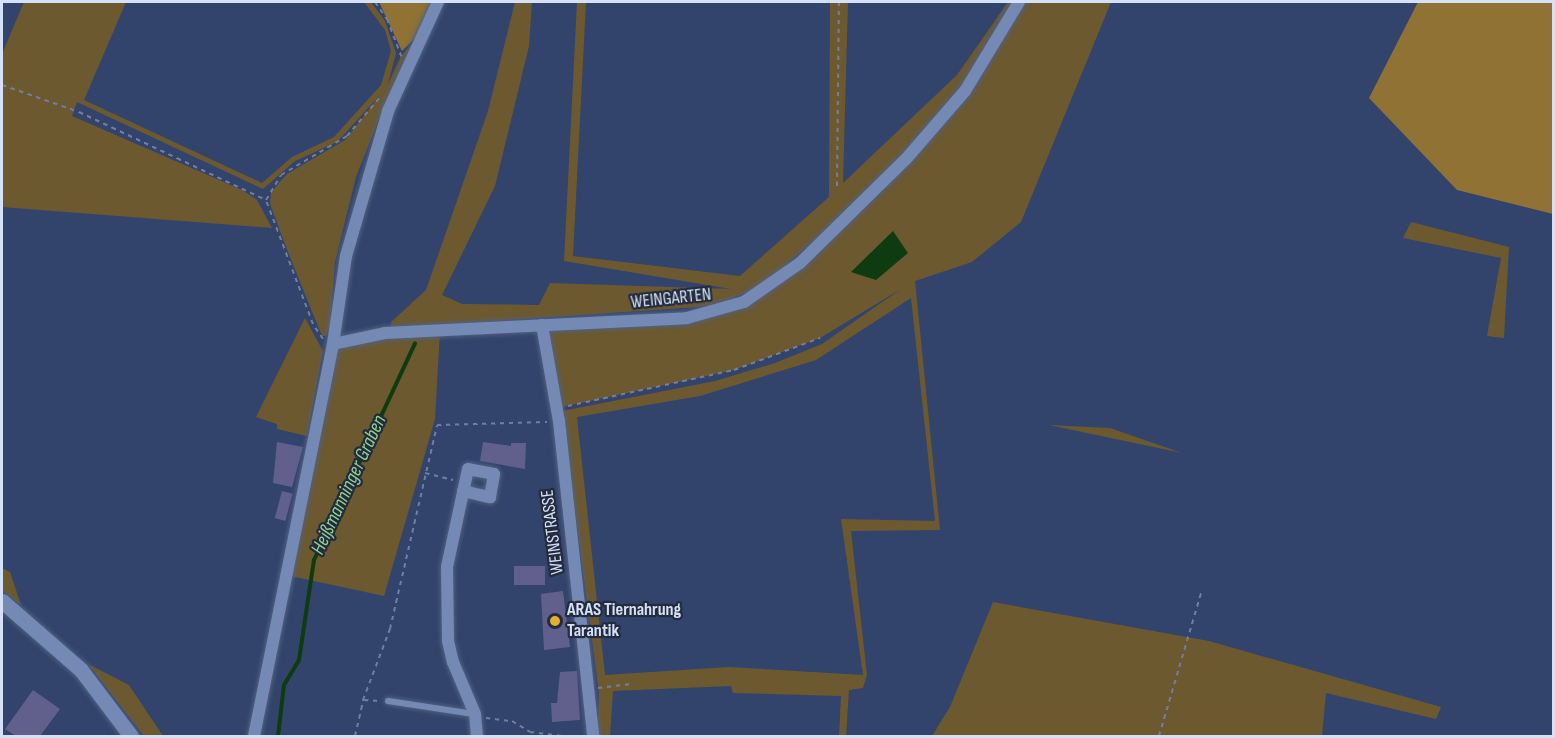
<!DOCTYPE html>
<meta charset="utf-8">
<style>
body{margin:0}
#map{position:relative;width:1555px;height:738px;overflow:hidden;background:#32446b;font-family:"Sofia Sans Condensed",sans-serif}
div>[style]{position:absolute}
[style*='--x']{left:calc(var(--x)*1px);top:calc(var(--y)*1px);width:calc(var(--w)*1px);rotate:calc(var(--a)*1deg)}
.green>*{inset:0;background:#6d592f}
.forest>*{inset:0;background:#8f7234}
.water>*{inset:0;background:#0e3c10}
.stream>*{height:4px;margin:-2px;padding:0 2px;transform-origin:2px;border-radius:2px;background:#0e3c10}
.building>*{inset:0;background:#61608d;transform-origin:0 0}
.path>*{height:2px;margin-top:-1px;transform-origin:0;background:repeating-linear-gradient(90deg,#707fa0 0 4.5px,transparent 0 9px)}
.roads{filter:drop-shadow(0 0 2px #516181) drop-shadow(0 0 2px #516181)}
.lane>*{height:6px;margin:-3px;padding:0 3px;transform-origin:3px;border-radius:3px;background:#748ab5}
.street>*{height:12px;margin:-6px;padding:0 6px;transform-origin:6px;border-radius:6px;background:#748ab5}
.secondary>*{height:15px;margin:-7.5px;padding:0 7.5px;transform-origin:7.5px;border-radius:7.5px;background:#748ab5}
.dots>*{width:16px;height:16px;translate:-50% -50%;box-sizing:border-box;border:3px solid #232b3d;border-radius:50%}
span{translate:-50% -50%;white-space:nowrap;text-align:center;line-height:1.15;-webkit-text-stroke:4.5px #232b3d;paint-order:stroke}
.street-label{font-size:18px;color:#d5e1f8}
.poi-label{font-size:18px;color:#d5e1f8;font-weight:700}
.left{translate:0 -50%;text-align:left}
.water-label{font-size:20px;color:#8ed28d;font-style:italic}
.frame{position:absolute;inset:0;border:3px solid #d5e1f8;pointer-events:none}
</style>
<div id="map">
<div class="green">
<i style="clip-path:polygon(24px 2px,126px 2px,84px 100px,262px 183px,292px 157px,334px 137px,381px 85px,391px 51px,385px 30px,364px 2px,371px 2px,385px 21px,396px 53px,388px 84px,401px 56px,412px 44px,388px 111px,380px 116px,356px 177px,335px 262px,330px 326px,326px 336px,322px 336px,288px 252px,270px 204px,271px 192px,287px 174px,345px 140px,381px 94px,337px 142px,295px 161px,263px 189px,77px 102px,72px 116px,242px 190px,257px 200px,272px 228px,2px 207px,2px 54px)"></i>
<i style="clip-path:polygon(evenodd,515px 2px,532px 2px,529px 46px,495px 186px,442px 295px,462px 304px,539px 305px,550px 283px,731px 289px,564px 261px,577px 2px,586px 2px,573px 256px,740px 276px,829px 197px,830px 2px,848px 2px,843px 183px,957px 75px,1008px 2px,1111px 2px,1021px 222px,972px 262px,915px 281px,940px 530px,851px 531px,867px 675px,863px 688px,849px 690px,846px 736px,839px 736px,841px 696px,733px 693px,731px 686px,613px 691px,610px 736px,597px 736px,599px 693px,562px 411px,715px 381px,775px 363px,822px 344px,901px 289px,820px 338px,734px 370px,557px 408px,542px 325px,719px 312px,771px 286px,906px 159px,761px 287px,712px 306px,392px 328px,391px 322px,426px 290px,488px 111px,515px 2px,911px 298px,935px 521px,841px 519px,863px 675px,729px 667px,605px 675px,577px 417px,700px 396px,816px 360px,911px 298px)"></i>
<i style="clip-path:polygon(1411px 222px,1509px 247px,1504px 338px,1487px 336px,1501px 258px,1403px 238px)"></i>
<i style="clip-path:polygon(305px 318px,323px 351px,307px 436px,277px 429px,277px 424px,256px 417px)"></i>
<i style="clip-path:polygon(440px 331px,435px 419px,384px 596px,286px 575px,333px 344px)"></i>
<i style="clip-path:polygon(1049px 425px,1110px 428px,1182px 453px)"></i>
<i style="clip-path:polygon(2px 568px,10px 572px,21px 605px,2px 591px)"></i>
<i style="clip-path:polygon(993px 602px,1209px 641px,1441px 707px,1436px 719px,1326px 693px,1322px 736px,932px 736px,950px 707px)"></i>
<i style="clip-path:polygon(88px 664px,129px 685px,163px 736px,144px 736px)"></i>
</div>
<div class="forest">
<i style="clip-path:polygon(379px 2px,435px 2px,424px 29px,402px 51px)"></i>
<i style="clip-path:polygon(1418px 2px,1553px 2px,1553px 214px,1457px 190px,1369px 98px)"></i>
</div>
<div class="water">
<i style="clip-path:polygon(893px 231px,908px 253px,876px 280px,851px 272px)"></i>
</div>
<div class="stream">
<i style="--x:278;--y:736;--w:51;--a:-83.3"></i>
<i style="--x:284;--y:685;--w:29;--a:-59"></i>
<i style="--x:299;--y:660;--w:101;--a:-81.5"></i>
<i style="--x:314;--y:560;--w:239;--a:-65"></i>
</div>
<div class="building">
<i style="clip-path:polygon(277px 442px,303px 447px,292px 487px,273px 483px)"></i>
<i style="clip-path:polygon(483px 442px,511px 446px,511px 443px,526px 443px,525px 469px,480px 461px)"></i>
<i style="left:282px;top:491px;width:11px;height:28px;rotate:15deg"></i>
<i style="left:514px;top:566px;width:31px;height:19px"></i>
<i style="clip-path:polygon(563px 591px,570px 647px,544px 650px,541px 594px)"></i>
<i style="clip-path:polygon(577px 671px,580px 720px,552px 722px,551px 703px,557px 703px,560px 672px)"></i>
<i style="clip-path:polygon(33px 690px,60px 709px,40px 736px,16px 736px,5px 729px)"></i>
</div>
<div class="path">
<i style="--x:375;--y:2;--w:21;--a:55"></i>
<i style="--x:387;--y:19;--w:40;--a:69"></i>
<i style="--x:2;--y:85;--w:82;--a:19.3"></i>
<i style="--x:79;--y:112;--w:207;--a:25.2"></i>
<i style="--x:837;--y:186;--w:184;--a:-89.4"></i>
<i style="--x:323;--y:339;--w:18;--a:-124"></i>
<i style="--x:313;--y:324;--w:133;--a:-110.8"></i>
<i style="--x:266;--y:200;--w:29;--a:-59"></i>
<i style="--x:281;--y:175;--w:77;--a:-30.6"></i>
<i style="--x:347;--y:136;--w:52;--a:-49.6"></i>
<i style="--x:568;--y:406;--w:170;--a:-12.2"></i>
<i style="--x:734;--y:370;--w:92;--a:-20.4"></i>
<i style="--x:425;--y:473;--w:29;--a:14"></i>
<i style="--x:598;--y:688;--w:35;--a:-7"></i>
<i style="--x:364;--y:700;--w:15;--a:4"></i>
<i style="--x:486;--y:718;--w:26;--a:7"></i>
<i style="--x:512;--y:721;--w:21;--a:31"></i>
<i style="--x:530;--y:732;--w:31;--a:7"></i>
<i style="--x:355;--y:736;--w:37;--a:-77"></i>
<i style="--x:363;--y:700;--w:76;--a:-69.2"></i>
<i style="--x:390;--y:629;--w:209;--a:-77"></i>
<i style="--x:437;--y:425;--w:110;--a:-1.6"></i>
<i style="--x:1159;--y:736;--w:149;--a:-73.6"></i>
</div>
<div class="roads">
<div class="lane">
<i style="--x:388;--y:701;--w:87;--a:8.6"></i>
</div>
<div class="street">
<i style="--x:542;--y:325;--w:97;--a:80"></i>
<i style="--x:559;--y:421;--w:317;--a:83.8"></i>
<i style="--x:333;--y:344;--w:53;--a:-11.9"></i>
<i style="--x:385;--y:333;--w:302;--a:-2.8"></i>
<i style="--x:687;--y:318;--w:59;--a:-15.7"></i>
<i style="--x:744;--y:302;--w:68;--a:-34.9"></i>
<i style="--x:800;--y:263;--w:148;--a:-44.5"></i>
<i style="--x:906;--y:159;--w:90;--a:-49.1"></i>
<i style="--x:965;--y:91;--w:104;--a:-58.8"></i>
<i style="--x:463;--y:491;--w:28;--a:13"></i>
<i style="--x:490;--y:497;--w:23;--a:-80"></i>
<i style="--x:494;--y:474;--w:26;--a:-169"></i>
<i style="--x:468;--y:469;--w:100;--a:102.1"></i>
<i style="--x:447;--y:567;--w:74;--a:89.2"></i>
<i style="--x:448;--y:641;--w:22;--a:77"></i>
<i style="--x:453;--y:662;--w:56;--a:67.1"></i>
<i style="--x:475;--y:714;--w:22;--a:85"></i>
<i style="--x:254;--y:736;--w:400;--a:-78.6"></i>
<i style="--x:333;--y:344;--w:89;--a:-81.6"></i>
<i style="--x:346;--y:256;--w:151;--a:-73.8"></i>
<i style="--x:388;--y:111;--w:120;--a:-65.4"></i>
</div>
<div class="secondary">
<i style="--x:2;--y:601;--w:105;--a:41.1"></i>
<i style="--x:81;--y:670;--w:83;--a:52.9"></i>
</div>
</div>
<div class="dots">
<i style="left:555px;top:621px;background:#e3ae34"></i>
</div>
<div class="street-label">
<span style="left:671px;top:299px;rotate:-6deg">WEINGARTEN</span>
<span style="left:553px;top:532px;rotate:-97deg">WEINSTRASSE</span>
</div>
<div class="poi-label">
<span class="left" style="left:567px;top:621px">ARAS Tiernahrung<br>Tarantik</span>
</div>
<div class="water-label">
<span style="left:349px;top:485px;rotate:-65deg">Heißmanninger Graben</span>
</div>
<div class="frame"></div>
</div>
